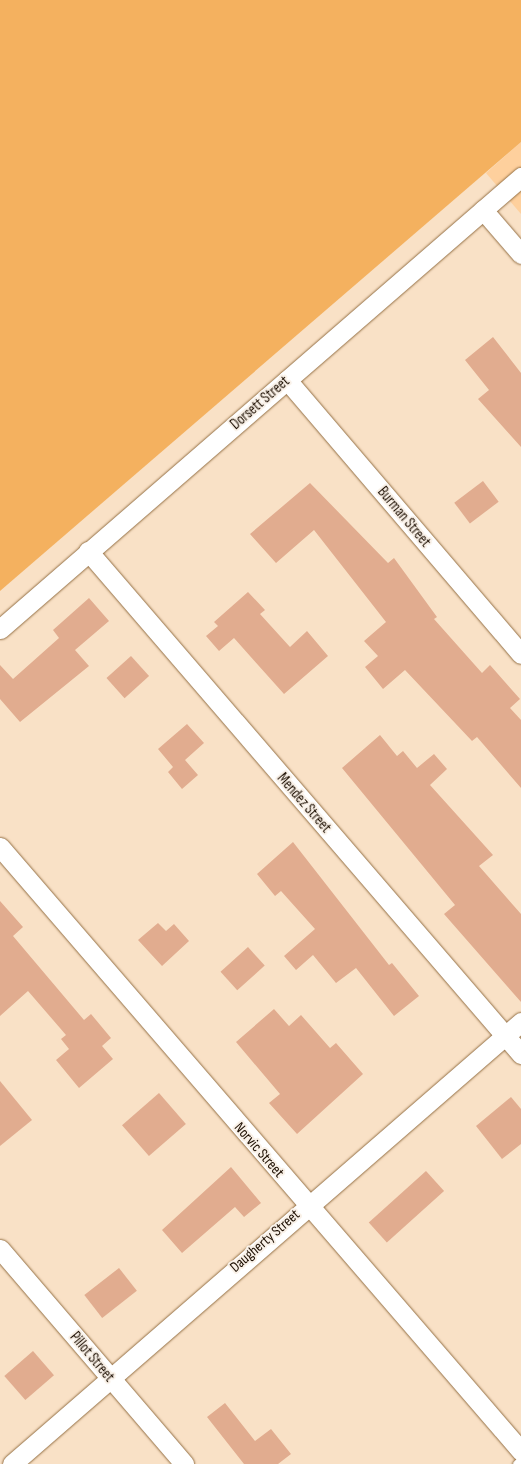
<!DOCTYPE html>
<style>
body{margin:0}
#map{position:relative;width:521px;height:1464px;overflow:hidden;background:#f9e1c6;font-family:"Sofia Sans Condensed",sans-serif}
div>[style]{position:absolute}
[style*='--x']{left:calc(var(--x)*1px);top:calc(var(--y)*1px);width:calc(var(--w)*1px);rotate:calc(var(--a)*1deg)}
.built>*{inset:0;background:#fed09d}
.green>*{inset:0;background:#f4b15f}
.building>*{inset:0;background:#e1ac8f;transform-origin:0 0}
.roads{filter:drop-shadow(0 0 1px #947045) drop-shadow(0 0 1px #947045)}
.service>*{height:9px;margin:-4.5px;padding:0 4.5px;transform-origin:4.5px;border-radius:4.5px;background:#fff}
.minor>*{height:19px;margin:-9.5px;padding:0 9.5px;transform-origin:9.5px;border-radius:9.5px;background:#fff}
span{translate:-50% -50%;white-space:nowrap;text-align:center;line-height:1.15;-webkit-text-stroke:4px #f9f1e8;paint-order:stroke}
.street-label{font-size:15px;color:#1c0e01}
</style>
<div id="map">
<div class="built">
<i style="clip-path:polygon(521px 142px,521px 214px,486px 173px)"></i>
</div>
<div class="green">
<i style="clip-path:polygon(0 0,521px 0,521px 142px,0 591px)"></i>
</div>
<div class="building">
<i style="clip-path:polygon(493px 337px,521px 373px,521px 447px,478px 399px,489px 390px,465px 360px)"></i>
<i style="left:483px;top:481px;width:26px;height:36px;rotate:53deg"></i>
<i style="clip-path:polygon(310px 483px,388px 563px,394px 558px,437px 617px,434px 619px,482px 673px,490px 665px,520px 699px,510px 708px,521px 720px,521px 788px,477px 737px,472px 741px,405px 670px,383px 689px,365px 667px,378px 656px,364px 641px,386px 622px,314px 530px,276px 563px,250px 534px)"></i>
<i style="clip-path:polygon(248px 592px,265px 610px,260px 614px,290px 647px,307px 631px,328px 656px,284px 694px,234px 638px,219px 651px,206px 636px,218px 626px,214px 622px)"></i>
<i style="clip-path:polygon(89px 598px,109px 621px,75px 650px,89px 666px,20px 722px,0 699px,0 665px,13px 679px,59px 638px,53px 630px)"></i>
<i style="left:131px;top:656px;width:27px;height:33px;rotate:48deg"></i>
<i style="clip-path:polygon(187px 724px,204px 743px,185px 760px,198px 775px,182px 789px,168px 772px,173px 767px,158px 749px)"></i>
<i style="clip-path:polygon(380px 735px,397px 756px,403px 751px,417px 768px,434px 754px,447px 769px,430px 785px,493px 855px,479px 866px,521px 914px,521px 1002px,444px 914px,455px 905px,342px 768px)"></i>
<i style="clip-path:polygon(293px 842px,389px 965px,392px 963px,419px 996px,394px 1016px,356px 968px,336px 983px,313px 955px,296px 970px,284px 956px,315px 929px,281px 891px,275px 896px,257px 874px)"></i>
<i style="clip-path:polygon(0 901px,23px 927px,13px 936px,84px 1020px,91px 1014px,111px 1038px,102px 1046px,113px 1059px,79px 1088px,56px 1060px,69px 1049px,61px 1039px,66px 1035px,28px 991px,0 1016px)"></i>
<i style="clip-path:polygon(158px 923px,166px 931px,174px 924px,189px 941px,162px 966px,138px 940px)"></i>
<i style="left:248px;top:947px;width:25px;height:37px;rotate:48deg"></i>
<i style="clip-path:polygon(274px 1009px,289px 1026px,301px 1015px,330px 1048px,336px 1043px,363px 1074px,297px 1134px,269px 1103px,280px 1094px,236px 1042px)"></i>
<i style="clip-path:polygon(0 1081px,32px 1120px,0 1146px)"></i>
<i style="left:159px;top:1093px;width:41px;height:49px;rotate:49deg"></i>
<i style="clip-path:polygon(511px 1097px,521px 1109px,521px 1144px,502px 1159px,476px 1126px)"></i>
<i style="clip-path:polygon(231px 1167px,261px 1203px,244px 1217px,235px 1207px,182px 1253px,162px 1230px)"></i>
<i style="left:426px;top:1171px;width:27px;height:77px;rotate:48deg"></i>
<i style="left:119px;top:1268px;width:29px;height:44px;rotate:52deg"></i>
<i style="left:33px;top:1351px;width:32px;height:38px;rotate:49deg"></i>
<i style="clip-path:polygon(225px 1403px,255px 1441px,271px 1429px,291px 1454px,278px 1464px,244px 1464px,207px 1417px)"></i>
</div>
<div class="roads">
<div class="service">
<i style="--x:517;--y:1464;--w:6;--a:-45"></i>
</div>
<div class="minor">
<i style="--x:483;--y:210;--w:58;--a:49.2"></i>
<i style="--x:287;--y:380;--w:360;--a:49.5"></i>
<i style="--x:88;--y:551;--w:664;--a:49.28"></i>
<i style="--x:0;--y:629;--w:690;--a:-40.94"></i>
<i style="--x:0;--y:847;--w:798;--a:49.22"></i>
<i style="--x:0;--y:1249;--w:283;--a:49.4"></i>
<i style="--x:12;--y:1464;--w:674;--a:-40.97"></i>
</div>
</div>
<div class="street-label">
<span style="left:260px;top:403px;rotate:-41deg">Dorsett Street</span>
<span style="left:404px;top:517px;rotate:50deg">Burman Street</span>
<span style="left:304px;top:803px;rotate:49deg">Mendez Street</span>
<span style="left:259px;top:1150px;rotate:49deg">Norvic Street</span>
<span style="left:265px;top:1241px;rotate:-41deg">Daugherty Street</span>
<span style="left:92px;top:1357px;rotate:50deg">Pillot Street</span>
</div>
</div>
